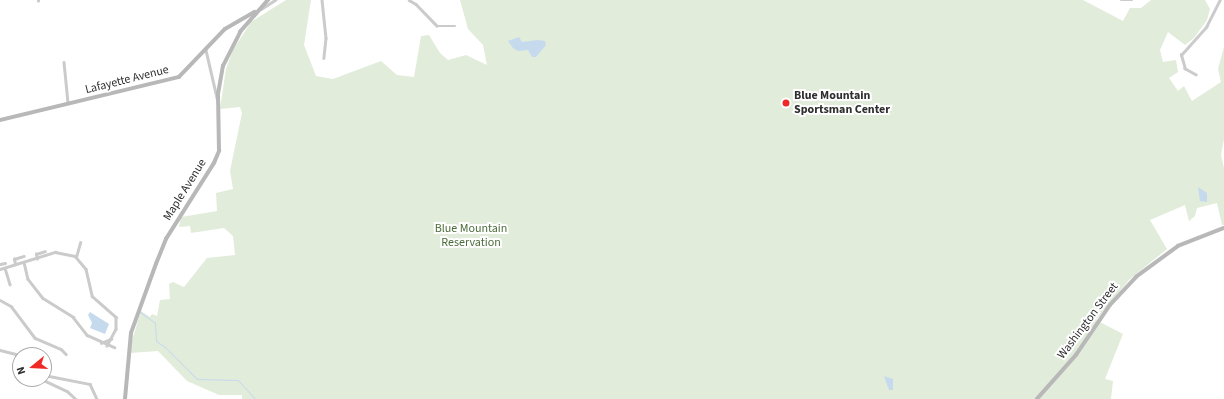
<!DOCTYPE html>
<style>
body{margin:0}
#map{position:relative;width:1224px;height:399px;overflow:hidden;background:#fff;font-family:"Source Sans 3",sans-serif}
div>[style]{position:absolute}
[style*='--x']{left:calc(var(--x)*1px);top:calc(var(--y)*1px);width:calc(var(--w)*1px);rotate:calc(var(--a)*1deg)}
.green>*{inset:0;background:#e2ecda}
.water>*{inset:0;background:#c5daed}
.stream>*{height:1px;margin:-0.5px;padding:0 0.5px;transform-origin:0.5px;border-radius:0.5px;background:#c5daed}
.street>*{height:2.5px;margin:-1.25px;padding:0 1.25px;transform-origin:1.25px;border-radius:1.25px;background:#cbcbcb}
.secondary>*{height:3.5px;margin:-1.75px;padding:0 1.75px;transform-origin:1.75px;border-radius:1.75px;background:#b8b8b8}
.dots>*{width:11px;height:11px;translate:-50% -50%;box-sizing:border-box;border:2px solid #fff;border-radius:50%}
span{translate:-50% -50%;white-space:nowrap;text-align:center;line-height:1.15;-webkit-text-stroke:4px #fff;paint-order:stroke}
.street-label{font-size:12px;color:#2e2e2e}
.poi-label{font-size:12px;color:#2e2e2e;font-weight:700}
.left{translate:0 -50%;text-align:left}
.park-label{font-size:12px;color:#4c6c39}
.north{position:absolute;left:12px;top:347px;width:40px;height:40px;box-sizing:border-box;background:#fff;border:1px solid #ababab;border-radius:50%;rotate:252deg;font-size:11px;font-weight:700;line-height:16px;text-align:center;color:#2e2e2e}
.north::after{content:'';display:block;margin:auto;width:14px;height:18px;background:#ee2926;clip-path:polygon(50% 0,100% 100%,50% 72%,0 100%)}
</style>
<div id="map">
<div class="green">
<div style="clip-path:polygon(286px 0,311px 0,304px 45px,316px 76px,333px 79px,381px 61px,397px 75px,414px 77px,421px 36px,429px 35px,440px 53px,448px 60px,466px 55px,487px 65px,483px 45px,468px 29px,460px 0,1083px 0,1123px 21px,1130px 8px,1141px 8px,1151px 0,1205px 0,1210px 9px,1207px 20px,1194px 38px,1185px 45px,1168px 32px,1160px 50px,1163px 62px,1176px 60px,1178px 72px,1169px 78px,1178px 91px,1184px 86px,1192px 101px,1221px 82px,1218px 69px,1224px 47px,1224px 139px,1221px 155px,1224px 168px,1224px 225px,1222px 225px,1217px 203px,1197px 208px,1195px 216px,1189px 221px,1185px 205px,1150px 220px,1167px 249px,1129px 280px,1096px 320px,1123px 334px,1105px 379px,1113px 381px,1111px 399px,242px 399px,242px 395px,219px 395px,187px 381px,158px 351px,130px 353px,130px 347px,141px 311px,150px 317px,152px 314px,157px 316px,160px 300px,170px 299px,169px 284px,173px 282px,184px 287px,207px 258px,235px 255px,233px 236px,224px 228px,191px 233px,190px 226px,179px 227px,181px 217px,217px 211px,216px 193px,233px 189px,230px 171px,242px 113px,240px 107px,220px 109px,226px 69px,233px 50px,251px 22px)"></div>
</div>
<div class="water">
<div style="clip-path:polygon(519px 37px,522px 42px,538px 40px,545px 41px,546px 45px,536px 57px,532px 57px,528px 50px,518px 51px,513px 48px,508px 41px)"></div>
<div style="clip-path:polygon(1198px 187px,1207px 193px,1207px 202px,1200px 201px)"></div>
<div style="clip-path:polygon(90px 312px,109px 324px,105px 334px,90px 328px,92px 323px,88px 315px)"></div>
<div style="clip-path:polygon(884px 376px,893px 379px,893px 390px,889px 390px)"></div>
</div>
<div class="stream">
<div style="--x:140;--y:312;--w:19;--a:36"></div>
<div style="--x:155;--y:323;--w:18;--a:87"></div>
<div style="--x:156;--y:341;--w:11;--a:34"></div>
<div style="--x:165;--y:347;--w:45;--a:45"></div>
<div style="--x:197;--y:379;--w:41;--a:1.4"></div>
<div style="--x:238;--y:380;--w:25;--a:48"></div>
</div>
<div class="street">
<div style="--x:322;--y:0;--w:38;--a:84"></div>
<div style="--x:326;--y:38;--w:20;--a:96"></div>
<div style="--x:409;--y:0;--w:8;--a:30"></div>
<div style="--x:416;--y:4;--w:30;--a:46"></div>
<div style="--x:437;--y:26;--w:18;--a:0"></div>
<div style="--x:1121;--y:0;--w:11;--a:0"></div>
<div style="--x:38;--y:1;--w:1;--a:-90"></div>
<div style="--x:261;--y:9;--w:17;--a:-33"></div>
<div style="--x:206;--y:50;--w:53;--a:77"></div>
<div style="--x:64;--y:62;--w:41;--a:84.4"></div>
<div style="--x:1196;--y:75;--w:13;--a:-151"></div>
<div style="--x:1185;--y:69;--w:15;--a:-106"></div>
<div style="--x:1181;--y:55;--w:38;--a:-48"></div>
<div style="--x:1206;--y:27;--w:30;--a:-63"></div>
<div style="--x:76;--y:257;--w:15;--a:-74"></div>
<div style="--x:37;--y:259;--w:5;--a:-101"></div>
<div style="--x:36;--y:254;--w:9;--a:-18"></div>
<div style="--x:24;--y:262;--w:17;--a:77"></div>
<div style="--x:28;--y:279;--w:24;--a:52"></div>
<div style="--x:43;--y:298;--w:36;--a:32"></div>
<div style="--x:73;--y:317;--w:23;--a:52"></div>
<div style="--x:87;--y:335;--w:30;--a:24"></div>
<div style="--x:0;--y:264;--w:5;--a:-11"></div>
<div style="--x:15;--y:264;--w:5;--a:-101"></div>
<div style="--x:14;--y:259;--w:10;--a:-17"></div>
<div style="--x:5;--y:268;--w:17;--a:73"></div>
<div style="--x:0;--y:269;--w:58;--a:-17.2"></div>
<div style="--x:55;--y:252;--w:20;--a:11"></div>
<div style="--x:75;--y:256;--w:17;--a:50"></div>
<div style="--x:86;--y:269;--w:28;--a:77"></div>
<div style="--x:92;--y:296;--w:32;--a:41"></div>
<div style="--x:116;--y:317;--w:12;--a:90"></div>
<div style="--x:116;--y:329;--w:19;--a:118"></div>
<div style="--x:0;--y:300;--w:13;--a:29"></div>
<div style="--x:11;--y:306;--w:40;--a:53"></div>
<div style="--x:35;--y:338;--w:28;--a:23"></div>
<div style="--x:61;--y:349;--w:7;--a:45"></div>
<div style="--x:101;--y:343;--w:11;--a:-22"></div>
<div style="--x:0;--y:350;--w:21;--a:14"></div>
<div style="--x:44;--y:375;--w:47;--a:11.1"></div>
<div style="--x:90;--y:384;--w:17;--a:65"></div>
<div style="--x:41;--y:379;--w:29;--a:25"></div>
<div style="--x:67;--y:391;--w:12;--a:42"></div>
</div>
<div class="secondary">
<div style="--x:0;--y:120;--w:184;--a:-13.5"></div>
<div style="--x:179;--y:77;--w:66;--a:-46.2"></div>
<div style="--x:225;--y:29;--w:34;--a:-30"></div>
<div style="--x:125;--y:399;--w:66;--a:-84.8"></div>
<div style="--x:131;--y:333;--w:73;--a:-70.1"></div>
<div style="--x:156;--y:264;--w:27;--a:-68"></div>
<div style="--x:166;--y:239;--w:90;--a:-57.7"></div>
<div style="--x:214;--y:163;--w:13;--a:-67"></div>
<div style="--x:219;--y:151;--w:57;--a:-91"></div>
<div style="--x:218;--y:94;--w:28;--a:-80"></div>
<div style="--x:223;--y:66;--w:38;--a:-63"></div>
<div style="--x:240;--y:32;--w:43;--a:-48.8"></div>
<div style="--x:1037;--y:399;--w:59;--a:-48.4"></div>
<div style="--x:1076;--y:355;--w:60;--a:-55.8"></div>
<div style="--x:1110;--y:305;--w:38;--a:-47"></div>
<div style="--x:1136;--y:277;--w:52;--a:-36.4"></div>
<div style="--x:1178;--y:246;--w:49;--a:-21.4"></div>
</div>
<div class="dots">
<div style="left:786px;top:103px;background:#ee2926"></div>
</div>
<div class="street-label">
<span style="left:127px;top:80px;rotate:-14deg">Lafayette Avenue</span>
<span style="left:185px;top:190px;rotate:-58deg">Maple Avenue</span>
<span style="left:1088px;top:321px;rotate:-53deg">Washington Street</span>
</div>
<div class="poi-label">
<span class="left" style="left:794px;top:103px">Blue Mountain<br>Sportsman Center</span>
</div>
<div class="park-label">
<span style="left:471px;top:236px">Blue Mountain<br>Reservation</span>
</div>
<div class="north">N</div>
</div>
